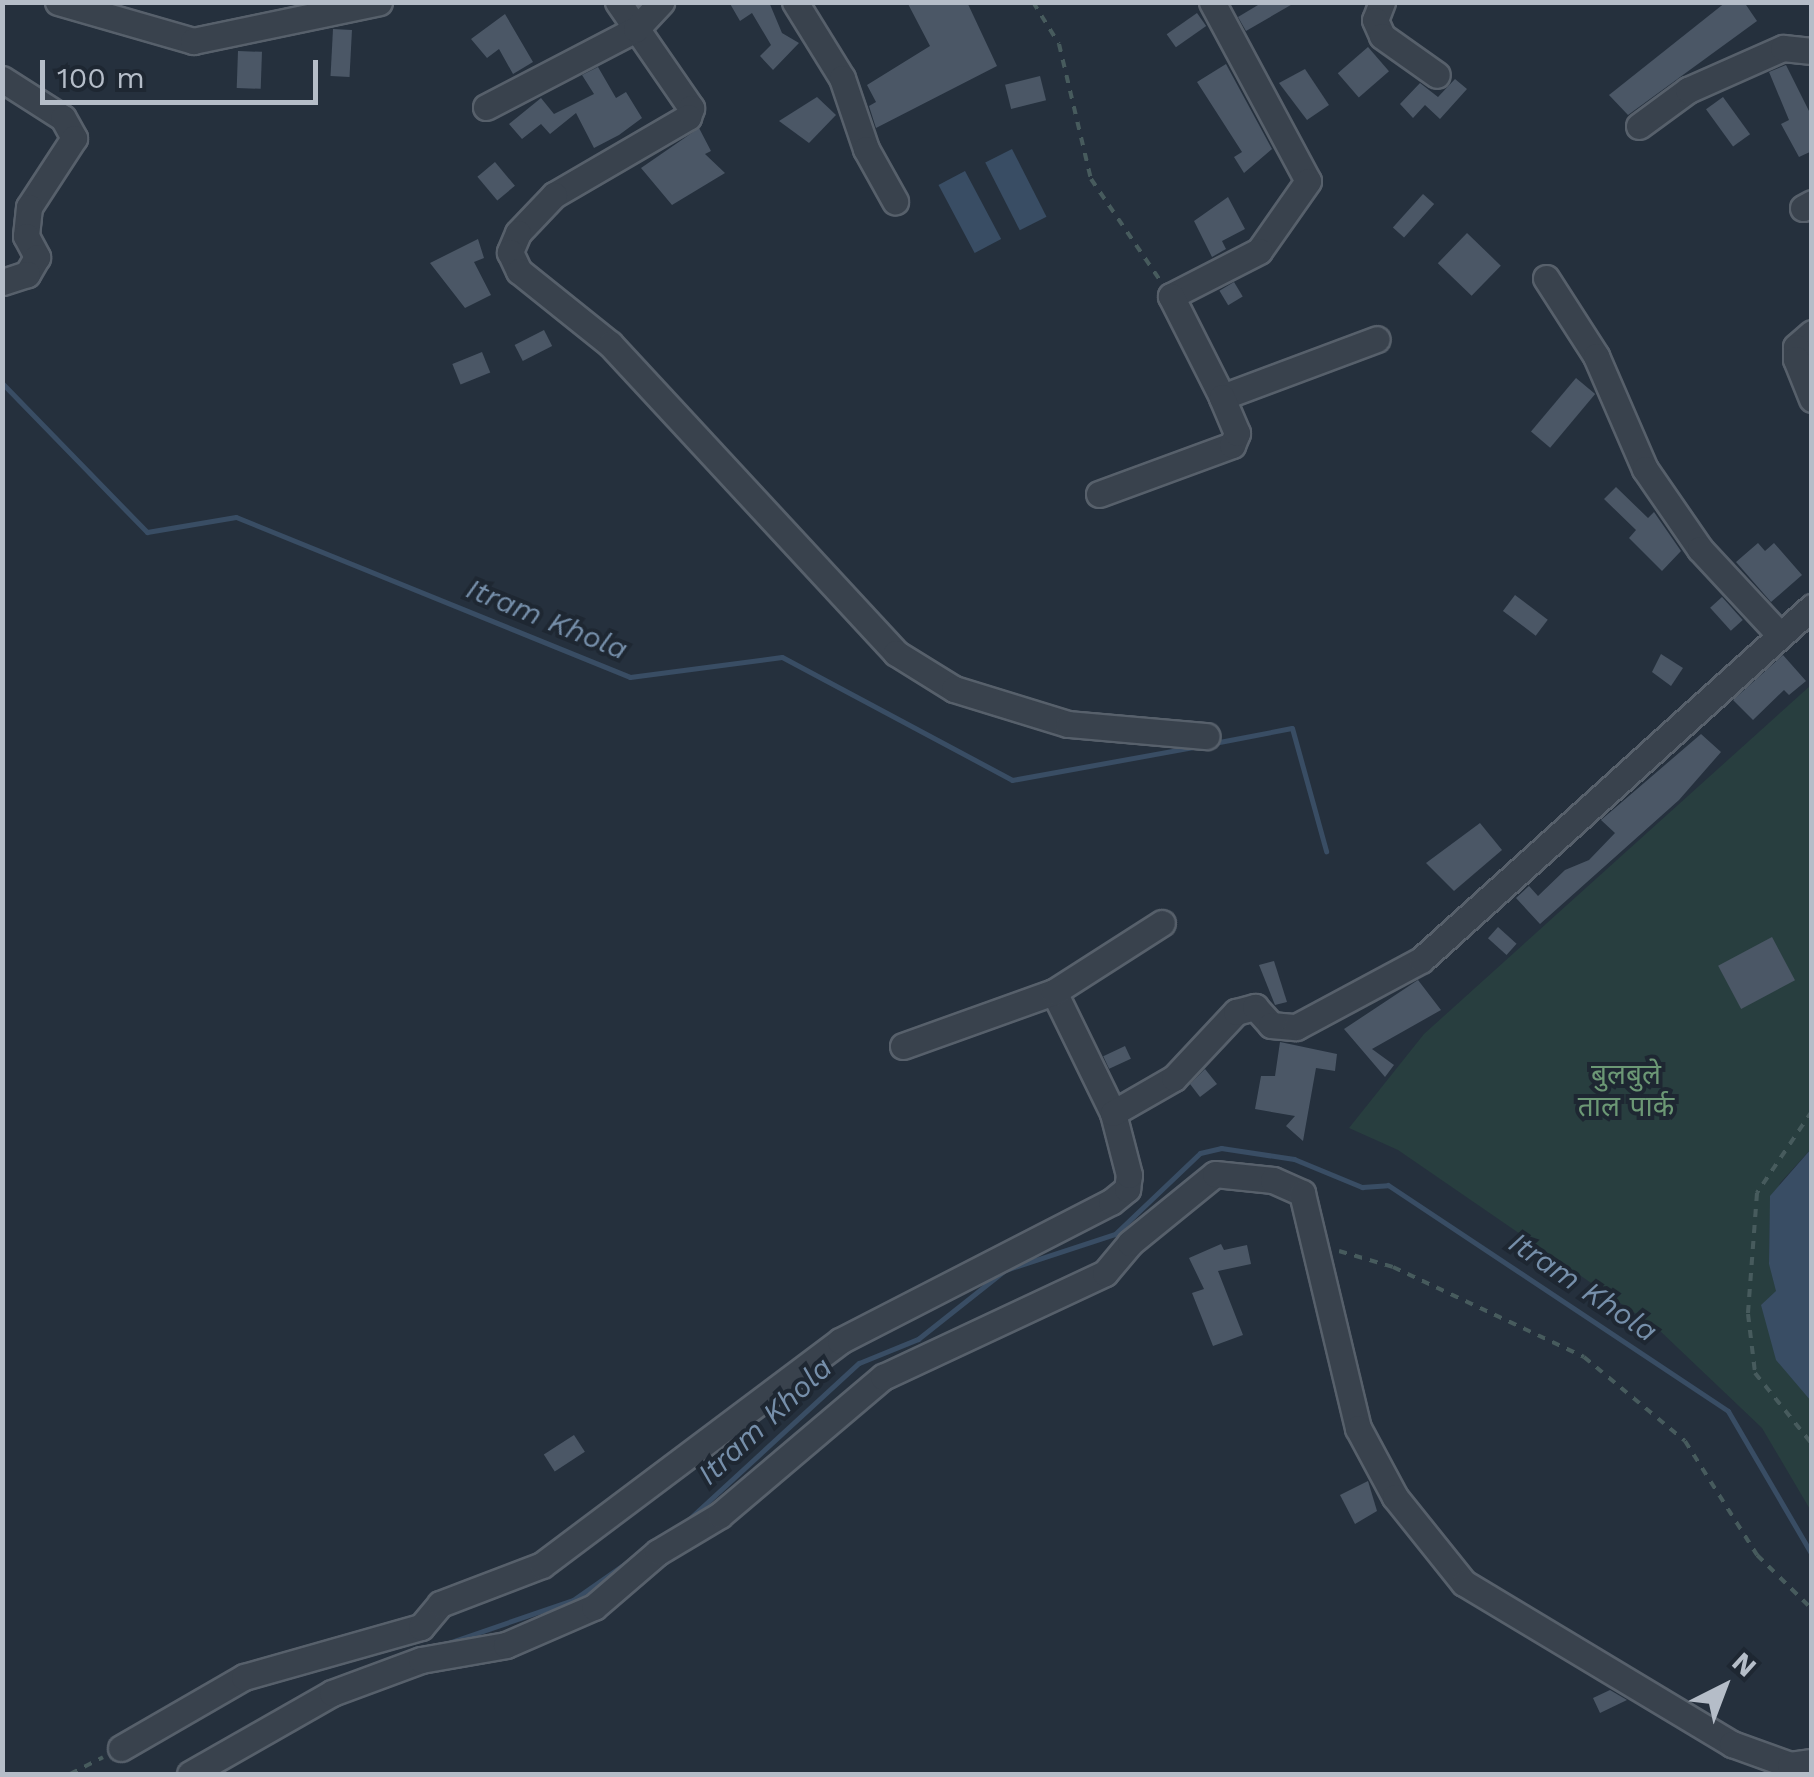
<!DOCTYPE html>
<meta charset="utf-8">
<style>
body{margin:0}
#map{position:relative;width:1814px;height:1777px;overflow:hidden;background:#25303d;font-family:"Work Sans","Noto Sans Devanagari",sans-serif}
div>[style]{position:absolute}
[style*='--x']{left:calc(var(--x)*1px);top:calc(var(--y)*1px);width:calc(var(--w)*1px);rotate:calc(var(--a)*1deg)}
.green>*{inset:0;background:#283e3f}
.water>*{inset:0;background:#394d64;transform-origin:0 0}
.stream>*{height:5px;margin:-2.5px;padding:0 2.5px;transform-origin:2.5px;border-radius:2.5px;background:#394d64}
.building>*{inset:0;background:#4b5766;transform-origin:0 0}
.path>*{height:4px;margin-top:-2px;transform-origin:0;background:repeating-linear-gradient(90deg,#475b5d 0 8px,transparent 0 16px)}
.roads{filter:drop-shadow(2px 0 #57606b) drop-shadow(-2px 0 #57606b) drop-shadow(0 2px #57606b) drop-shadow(0 -2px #57606b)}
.minor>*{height:25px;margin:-12.5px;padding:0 12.5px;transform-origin:12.5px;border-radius:12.5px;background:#39424d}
span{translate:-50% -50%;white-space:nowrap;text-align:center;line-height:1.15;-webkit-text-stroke:8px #1e2732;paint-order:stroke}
.park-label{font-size:28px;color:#6c9875}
.water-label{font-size:30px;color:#768faa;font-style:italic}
.frame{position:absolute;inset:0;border:5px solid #b5bdc8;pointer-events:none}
.north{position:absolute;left:1674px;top:1637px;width:100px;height:100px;-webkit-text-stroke:8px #1e2732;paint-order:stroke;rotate:42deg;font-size:28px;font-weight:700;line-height:40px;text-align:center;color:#b5bdc8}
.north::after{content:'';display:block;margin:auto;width:35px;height:45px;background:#b5bdc8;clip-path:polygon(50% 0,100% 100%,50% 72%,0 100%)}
.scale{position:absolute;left:40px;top:60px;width:278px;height:45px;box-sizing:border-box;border:5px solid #b5bdc8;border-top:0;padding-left:12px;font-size:30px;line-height:35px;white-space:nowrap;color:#b5bdc8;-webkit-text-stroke:8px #1e2732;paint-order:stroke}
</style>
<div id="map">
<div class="green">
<div style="clip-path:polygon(1811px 685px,1811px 1149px,1780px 1183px,1770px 1213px,1769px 1264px,1811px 1325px,1811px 1511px,1762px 1428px,1658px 1329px,1398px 1150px,1349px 1128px,1424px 1034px)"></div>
</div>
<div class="water">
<div style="left:1012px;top:149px;width:76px;height:30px;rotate:63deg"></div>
<div style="left:965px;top:171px;width:77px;height:30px;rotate:62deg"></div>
<div style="clip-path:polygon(1811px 1149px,1811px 1401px,1776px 1360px,1761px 1305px,1776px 1291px,1769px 1264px,1770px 1196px)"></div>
</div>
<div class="stream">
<div style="--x:2;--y:383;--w:208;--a:45.8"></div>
<div style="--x:147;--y:532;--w:90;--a:-9.6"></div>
<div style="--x:236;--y:517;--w:425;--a:22.1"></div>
<div style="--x:630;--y:677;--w:153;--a:-7.5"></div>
<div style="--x:782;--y:657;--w:261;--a:28.1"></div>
<div style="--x:1012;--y:780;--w:184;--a:-10.3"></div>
<div style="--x:1214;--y:743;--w:79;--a:-10.9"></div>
<div style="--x:1292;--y:728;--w:128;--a:74.5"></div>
<div style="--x:688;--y:1520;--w:232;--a:-42.6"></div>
<div style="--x:859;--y:1363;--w:64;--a:-22.1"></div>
<div style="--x:918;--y:1339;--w:111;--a:-38.4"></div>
<div style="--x:1005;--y:1270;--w:116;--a:-18.1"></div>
<div style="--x:1115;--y:1234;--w:117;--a:-43.6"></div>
<div style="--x:1200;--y:1153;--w:22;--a:-13"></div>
<div style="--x:1221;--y:1148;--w:74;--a:8.6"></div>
<div style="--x:1294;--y:1159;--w:74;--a:22.4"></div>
<div style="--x:1362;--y:1187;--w:26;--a:-4"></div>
<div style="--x:1388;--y:1185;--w:408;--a:33.6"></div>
<div style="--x:1728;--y:1411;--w:167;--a:59.7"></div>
<div style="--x:445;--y:1644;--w:135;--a:-19"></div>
<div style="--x:573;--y:1600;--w:68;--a:-34.9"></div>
</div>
<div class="building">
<div style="clip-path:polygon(729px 2px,769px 2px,782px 33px,799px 43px,773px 70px,760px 56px,771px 45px,752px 13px,740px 21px)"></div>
<div style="clip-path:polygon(907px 2px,967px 2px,997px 66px,876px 128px,869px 106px,876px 102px,867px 85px,930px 46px)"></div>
<div style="clip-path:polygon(1263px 2px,1296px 2px,1246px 31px,1238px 17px)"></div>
<div style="clip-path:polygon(1726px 2px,1744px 2px,1757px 21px,1628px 115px,1609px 95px)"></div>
<div style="left:1197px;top:13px;width:16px;height:37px;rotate:55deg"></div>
<div style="clip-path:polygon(505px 14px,533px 62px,513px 74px,499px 49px,487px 58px,471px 39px)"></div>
<div style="left:333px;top:29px;width:19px;height:47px;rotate:3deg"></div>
<div style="left:1368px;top:47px;width:32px;height:40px;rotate:49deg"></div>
<div style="left:238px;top:51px;width:24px;height:37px;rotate:2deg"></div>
<div style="clip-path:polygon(1226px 64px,1272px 149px,1244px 173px,1234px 157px,1242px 152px,1197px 82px)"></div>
<div style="clip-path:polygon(1786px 65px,1812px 117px,1812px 151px,1799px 157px,1781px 124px,1789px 120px,1769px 72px)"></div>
<div style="clip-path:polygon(598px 67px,616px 98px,626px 92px,642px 118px,619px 135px,594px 148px,576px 113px,550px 134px,541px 124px,522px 139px,509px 124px,541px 98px,554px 114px,594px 94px,582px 75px)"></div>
<div style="clip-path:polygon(1305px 69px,1329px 105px,1307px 120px,1279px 83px)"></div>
<div style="left:1040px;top:76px;width:25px;height:36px;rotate:76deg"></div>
<div style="clip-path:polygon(1455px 79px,1467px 89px,1440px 119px,1425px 105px,1413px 118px,1400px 104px,1420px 83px,1438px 97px)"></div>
<div style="clip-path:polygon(817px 97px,836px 115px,809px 143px,779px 121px)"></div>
<div style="left:1723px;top:97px;width:46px;height:21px;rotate:54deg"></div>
<div style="clip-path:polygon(699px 128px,711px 151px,705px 154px,725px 173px,672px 205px,641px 168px)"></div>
<div style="left:495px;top:162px;width:31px;height:23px;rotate:50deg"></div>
<div style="left:1423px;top:194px;width:15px;height:45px;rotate:42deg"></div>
<div style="clip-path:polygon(1228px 197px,1245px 229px,1222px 241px,1226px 249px,1212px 257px,1194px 221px)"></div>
<div style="left:1467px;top:233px;width:47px;height:42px;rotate:44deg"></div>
<div style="clip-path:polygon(478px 239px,484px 258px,474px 262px,491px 295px,465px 308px,430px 263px)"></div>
<div style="left:1234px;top:282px;width:17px;height:17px;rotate:59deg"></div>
<div style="left:544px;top:330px;width:18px;height:33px;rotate:63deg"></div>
<div style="left:482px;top:352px;width:22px;height:32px;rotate:68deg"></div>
<div style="left:1576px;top:378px;width:25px;height:70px;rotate:40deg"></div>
<div style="clip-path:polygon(1616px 487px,1648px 518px,1654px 512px,1681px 551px,1662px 571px,1629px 538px,1636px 530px,1604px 499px)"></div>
<div style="clip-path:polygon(1758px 543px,1765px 551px,1774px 543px,1802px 575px,1771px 602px,1736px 562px)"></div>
<div style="left:1515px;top:595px;width:41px;height:20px;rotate:37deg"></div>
<div style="left:1722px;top:597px;width:31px;height:16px;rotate:48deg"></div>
<div style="clip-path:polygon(1661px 654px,1683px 668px,1671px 686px,1652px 672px)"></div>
<div style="clip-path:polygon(1783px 655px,1806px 681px,1789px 695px,1784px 690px,1753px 720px,1733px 700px)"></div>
<div style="clip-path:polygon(1701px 734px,1721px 752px,1679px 800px,1540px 924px,1516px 898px,1529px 886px,1538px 896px,1565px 870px,1589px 860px,1615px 833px,1601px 820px)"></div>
<div style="clip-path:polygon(1480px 823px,1502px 850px,1454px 891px,1426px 863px)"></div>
<div style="left:1498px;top:927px;width:25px;height:15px;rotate:42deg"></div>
<div style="left:1772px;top:937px;width:49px;height:61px;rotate:62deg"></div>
<div style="clip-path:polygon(1274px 961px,1287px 1002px,1275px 1005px,1259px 965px)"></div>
<div style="clip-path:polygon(1418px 980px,1441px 1010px,1372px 1049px,1394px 1065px,1385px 1077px,1344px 1029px)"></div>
<div style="clip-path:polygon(1280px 1042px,1337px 1054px,1335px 1071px,1316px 1068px,1303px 1141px,1286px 1126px,1295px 1116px,1255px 1109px,1261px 1076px,1275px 1076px)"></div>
<div style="left:1125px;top:1046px;width:14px;height:24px;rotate:65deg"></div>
<div style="clip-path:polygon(1205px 1069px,1217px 1084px,1200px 1097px,1190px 1084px)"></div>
<div style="clip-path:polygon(1221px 1244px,1224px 1250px,1247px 1245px,1251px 1264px,1218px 1271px,1243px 1335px,1213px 1346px,1192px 1293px,1204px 1289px,1189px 1258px)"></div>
<div style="left:574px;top:1435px;width:20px;height:36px;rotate:57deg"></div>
<div style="clip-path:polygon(1368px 1481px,1377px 1511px,1355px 1524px,1340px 1495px)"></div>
<div style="clip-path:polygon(1610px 1690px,1627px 1700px,1600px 1713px,1593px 1698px)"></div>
</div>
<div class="path">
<div style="--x:1033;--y:2;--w:49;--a:58.2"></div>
<div style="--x:1059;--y:44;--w:139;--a:76.7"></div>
<div style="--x:1091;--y:179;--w:122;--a:55.7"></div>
<div style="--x:1812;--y:1111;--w:99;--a:123.9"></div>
<div style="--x:1757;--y:1193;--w:121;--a:94.3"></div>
<div style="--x:1748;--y:1314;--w:59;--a:83.2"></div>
<div style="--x:1755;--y:1373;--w:91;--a:51.2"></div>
<div style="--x:1339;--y:1251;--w:56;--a:16.5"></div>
<div style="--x:1393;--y:1267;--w:211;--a:25.2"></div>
<div style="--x:1584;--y:1357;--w:131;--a:39.7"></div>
<div style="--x:1685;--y:1441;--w:135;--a:57.7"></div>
<div style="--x:1757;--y:1555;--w:77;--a:44.5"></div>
<div style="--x:70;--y:1774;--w:37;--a:-27"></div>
</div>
<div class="roads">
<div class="minor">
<div style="--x:58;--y:2;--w:141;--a:16.1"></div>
<div style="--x:193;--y:41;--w:190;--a:-11.8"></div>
<div style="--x:618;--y:2;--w:129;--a:55.4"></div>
<div style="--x:691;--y:108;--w:9;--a:108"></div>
<div style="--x:688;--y:117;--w:155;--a:149.8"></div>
<div style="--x:554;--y:195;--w:52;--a:133.5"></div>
<div style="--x:518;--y:233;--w:21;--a:113"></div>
<div style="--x:510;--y:252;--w:21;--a:65"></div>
<div style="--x:519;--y:271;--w:117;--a:38.7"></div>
<div style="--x:610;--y:344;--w:421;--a:47.2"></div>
<div style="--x:896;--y:653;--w:68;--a:31.8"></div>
<div style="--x:954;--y:689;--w:119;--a:17.1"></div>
<div style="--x:1068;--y:724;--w:139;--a:5"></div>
<div style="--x:795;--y:2;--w:89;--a:58.3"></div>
<div style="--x:842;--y:78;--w:75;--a:71.3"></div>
<div style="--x:866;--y:149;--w:60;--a:60.9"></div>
<div style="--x:1212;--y:2;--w:203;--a:61.8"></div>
<div style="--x:1308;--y:181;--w:85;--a:125"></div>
<div style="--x:1259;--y:251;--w:99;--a:152.9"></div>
<div style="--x:1171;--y:296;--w:113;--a:63.2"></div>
<div style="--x:1222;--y:397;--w:165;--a:-20.5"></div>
<div style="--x:1382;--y:2;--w:19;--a:111"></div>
<div style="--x:1375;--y:20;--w:17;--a:66"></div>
<div style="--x:1382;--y:36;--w:67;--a:35.3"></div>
<div style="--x:2;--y:79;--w:72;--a:32.6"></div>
<div style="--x:63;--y:118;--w:23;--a:61"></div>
<div style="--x:74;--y:138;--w:82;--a:123.1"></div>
<div style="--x:29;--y:207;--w:29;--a:96"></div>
<div style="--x:26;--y:236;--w:24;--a:62"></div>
<div style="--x:37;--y:257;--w:20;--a:120"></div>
<div style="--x:27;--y:274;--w:26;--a:162"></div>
<div style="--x:486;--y:107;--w:169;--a:-27.5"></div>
<div style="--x:636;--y:29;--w:37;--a:-47"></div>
<div style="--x:1639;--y:126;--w:61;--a:-36.3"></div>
<div style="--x:1688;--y:90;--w:104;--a:-23.9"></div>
<div style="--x:1783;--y:48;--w:29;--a:6"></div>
<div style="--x:1803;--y:208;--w:10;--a:-29"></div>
<div style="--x:1546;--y:278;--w:93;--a:57.3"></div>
<div style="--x:1596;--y:356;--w:123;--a:66.6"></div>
<div style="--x:1645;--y:469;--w:97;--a:55.5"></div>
<div style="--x:1700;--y:549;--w:116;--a:47.1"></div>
<div style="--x:1812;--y:333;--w:21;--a:139"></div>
<div style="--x:1796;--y:347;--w:12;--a:90"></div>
<div style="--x:1796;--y:359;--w:43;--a:68.2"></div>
<div style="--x:1099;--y:494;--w:142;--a:-20.2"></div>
<div style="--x:1232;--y:445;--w:13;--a:-67"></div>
<div style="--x:1237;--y:433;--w:39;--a:-113"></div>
<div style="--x:1054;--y:992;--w:135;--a:64"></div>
<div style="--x:903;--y:1046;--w:160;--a:-19.7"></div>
<div style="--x:1054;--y:992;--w:128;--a:-32.6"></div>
<div style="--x:121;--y:1748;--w:142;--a:-30"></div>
<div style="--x:244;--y:1677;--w:184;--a:-15.8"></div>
<div style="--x:421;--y:1627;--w:30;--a:-50"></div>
<div style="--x:440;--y:1604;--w:109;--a:-20.9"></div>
<div style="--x:542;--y:1565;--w:373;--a:-36.9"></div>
<div style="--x:840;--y:1341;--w:305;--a:-27.2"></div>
<div style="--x:1111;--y:1202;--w:21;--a:-39"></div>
<div style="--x:1127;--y:1189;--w:14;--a:-82"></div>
<div style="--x:1129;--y:1175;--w:64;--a:-104.5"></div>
<div style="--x:1113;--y:1113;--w:70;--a:-29.8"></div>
<div style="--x:1174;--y:1078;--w:91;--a:-46.8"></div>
<div style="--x:1236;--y:1012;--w:20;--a:-15"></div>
<div style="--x:1255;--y:1007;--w:24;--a:48"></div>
<div style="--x:1271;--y:1025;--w:25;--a:5"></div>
<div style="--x:1296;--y:1027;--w:142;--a:-28.2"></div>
<div style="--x:1421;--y:960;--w:527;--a:-42.08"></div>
<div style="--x:190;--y:1774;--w:163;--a:-29.7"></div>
<div style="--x:332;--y:1693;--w:95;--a:-20.3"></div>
<div style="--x:421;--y:1660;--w:86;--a:-10"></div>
<div style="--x:506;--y:1645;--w:96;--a:-23.4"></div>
<div style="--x:594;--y:1607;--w:84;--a:-40.7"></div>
<div style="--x:658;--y:1552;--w:72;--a:-30.8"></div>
<div style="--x:720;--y:1515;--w:214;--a:-40.3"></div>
<div style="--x:883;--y:1377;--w:245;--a:-25.1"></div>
<div style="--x:1105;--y:1273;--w:39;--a:-50"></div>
<div style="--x:1130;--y:1243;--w:109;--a:-39.1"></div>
<div style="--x:1215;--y:1174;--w:58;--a:5.9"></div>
<div style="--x:1273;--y:1180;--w:32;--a:24"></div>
<div style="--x:1302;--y:1193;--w:242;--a:76.6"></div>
<div style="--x:1358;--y:1428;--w:78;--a:61.8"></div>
<div style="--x:1395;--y:1497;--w:110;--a:51.3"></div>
<div style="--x:1464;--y:1583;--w:313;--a:31"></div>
<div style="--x:1732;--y:1744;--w:62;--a:19.9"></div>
<div style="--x:1790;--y:1765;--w:22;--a:-8"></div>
</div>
</div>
<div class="park-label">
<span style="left:1626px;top:1091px">बुलबुले<br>ताल पार्क</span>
</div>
<div class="water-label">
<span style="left:547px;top:619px;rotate:22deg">Itram Khola</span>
<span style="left:1583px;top:1287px;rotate:34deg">Itram Khola</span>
<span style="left:765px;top:1421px;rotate:-43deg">Itram Khola</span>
</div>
<div class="frame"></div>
<div class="north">N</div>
<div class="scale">100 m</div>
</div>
